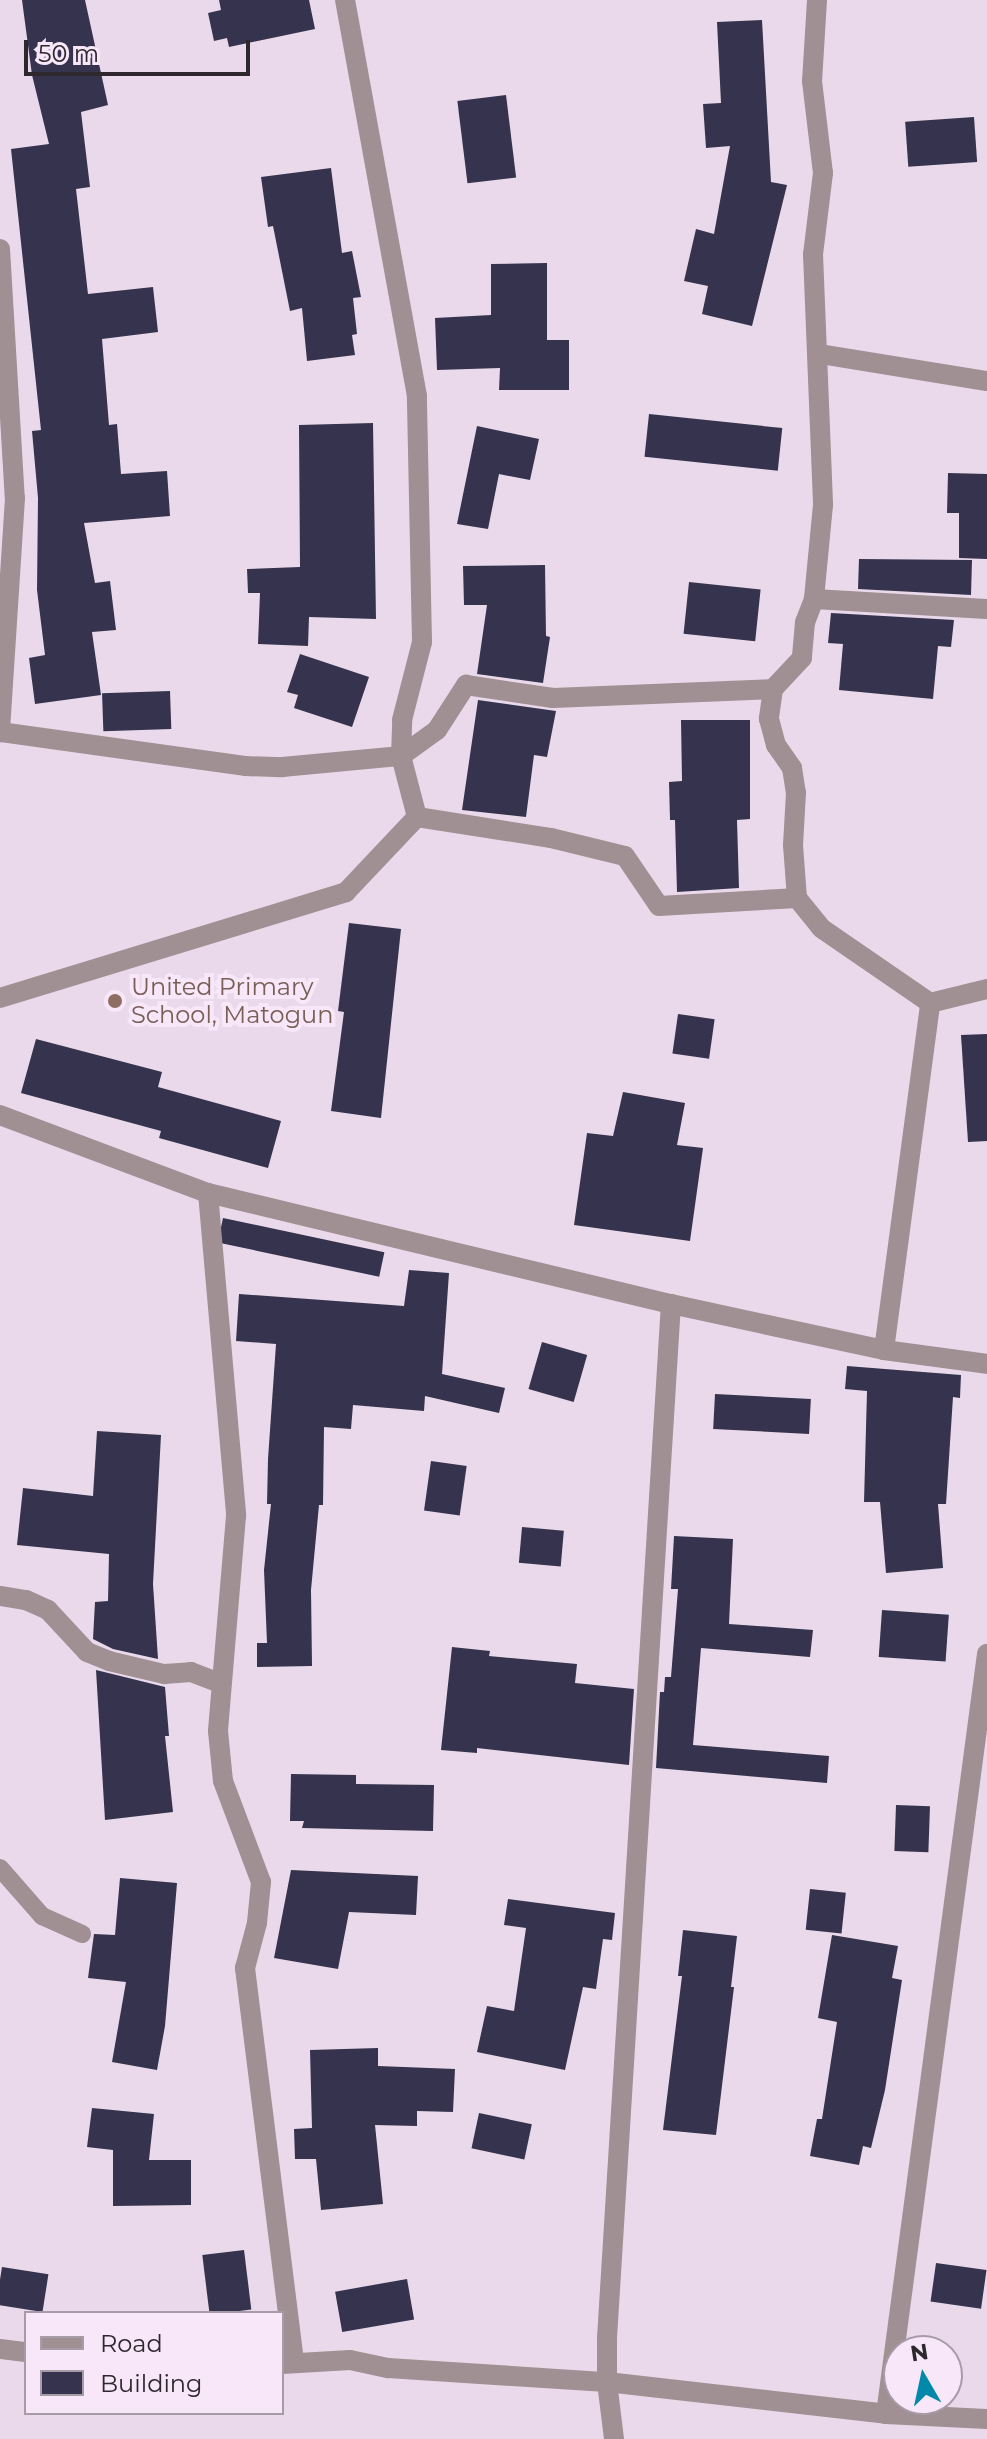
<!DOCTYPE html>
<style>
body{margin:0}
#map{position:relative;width:987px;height:2439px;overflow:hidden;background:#ead9eb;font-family:Montserrat,sans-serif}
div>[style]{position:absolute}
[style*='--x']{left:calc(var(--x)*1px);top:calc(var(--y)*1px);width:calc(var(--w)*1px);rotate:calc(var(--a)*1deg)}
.building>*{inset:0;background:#35334d;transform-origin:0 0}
.service>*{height:18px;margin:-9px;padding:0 9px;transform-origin:9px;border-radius:9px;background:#a08f93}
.minor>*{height:20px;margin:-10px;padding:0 10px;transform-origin:10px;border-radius:10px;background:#a08f93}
.dots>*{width:22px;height:22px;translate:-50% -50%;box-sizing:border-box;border:4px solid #f7e7f9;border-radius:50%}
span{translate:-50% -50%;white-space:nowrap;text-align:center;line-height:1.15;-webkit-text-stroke:8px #f7e7f9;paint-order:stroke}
.education-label{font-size:24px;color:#785e54}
.left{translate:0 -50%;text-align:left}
.legend{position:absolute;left:24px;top:2311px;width:260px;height:104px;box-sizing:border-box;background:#f7e7f9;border:2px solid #a79ba8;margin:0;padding:10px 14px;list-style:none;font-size:24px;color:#2e282e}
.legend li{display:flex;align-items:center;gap:16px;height:40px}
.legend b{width:40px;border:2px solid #a79ba8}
.north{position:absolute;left:883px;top:2335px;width:80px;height:80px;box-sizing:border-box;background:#f7e7f9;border:2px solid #a79ba8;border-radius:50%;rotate:351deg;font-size:22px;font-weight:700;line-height:32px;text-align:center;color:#2e282e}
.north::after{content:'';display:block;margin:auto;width:28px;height:36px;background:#0288a9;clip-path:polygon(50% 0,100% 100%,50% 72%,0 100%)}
.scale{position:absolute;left:24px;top:40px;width:226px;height:36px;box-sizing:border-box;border:4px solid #2e282e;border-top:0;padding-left:10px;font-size:24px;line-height:28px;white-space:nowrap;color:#2e282e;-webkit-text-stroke:6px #f7e7f9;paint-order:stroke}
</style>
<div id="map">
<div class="building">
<div style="clip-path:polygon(22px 0,85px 0,108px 105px,81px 112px,90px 187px,76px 189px,88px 294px,153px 287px,158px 332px,102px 339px,109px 425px,117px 424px,121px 474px,167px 471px,170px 516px,84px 523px,95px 583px,110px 581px,116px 630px,92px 632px,101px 695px,35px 704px,29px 658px,45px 655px,37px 590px,38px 498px,32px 431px,41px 430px,11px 149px,49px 144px,32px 75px)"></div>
<div style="clip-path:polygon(219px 0,309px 0,315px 29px,229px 47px,227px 38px,214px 41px,208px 13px,221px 10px)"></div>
<div style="clip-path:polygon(762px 20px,771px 182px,787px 185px,752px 326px,702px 314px,708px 286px,684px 281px,696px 229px,714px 234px,730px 146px,706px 148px,703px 104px,721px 103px,717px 22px)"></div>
<div style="left:506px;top:95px;width:83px;height:49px;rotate:83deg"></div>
<div style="left:974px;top:117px;width:45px;height:69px;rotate:86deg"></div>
<div style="clip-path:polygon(331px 168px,342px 253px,352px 251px,361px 297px,353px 298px,357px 334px,352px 335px,355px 355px,307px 361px,302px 308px,290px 311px,273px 226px,268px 227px,261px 177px)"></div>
<div style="clip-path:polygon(547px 263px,547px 340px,569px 340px,569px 390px,499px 390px,500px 368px,437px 370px,435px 318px,491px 315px,491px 264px)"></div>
<div style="left:649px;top:414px;width:134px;height:43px;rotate:6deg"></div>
<div style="clip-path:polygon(373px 423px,376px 619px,309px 617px,308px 646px,258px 644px,260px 593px,248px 593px,247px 569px,300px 567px,299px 425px)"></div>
<div style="clip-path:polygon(477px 426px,539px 439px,530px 480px,499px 474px,488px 529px,457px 524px)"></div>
<div style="clip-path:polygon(948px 473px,987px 474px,987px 559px,959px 558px,959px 513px,947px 513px)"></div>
<div style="clip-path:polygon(859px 559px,972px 560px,971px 595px,858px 589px)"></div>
<div style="clip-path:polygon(545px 565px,546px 636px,550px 637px,543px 683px,477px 674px,487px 605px,464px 605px,463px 566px)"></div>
<div style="left:689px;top:582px;width:72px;height:52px;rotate:6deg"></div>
<div style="clip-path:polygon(831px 613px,954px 620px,951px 647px,938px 646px,933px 699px,839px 690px,843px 644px,828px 643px)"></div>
<div style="clip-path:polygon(300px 654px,369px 677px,352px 727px,294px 708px,298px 695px,287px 692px)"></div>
<div style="left:170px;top:691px;width:38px;height:68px;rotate:88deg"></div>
<div style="clip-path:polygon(478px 700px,556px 711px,547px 757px,534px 755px,526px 817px,462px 810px)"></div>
<div style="clip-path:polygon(681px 720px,750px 720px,750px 819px,737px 820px,739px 888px,677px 892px,675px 820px,670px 820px,669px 782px,682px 781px)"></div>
<div style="clip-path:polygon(349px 923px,401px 929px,381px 1118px,331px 1111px,344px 1012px,338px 1011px)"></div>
<div style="left:678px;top:1014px;width:37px;height:40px;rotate:8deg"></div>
<div style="clip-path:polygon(987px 1034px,987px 1141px,968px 1142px,961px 1035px)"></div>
<div style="clip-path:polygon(36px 1039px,162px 1072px,158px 1087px,281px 1121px,268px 1168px,159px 1138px,161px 1131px,21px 1093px)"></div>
<div style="clip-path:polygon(623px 1092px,685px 1103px,677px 1145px,703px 1148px,690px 1241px,574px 1225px,587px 1133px,613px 1136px)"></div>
<div style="left:223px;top:1218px;width:165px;height:25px;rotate:12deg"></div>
<div style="clip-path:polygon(409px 1270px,449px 1273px,442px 1374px,505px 1388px,499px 1413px,425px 1396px,424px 1411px,353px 1405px,351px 1429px,324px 1427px,323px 1505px,319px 1505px,311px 1590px,312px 1666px,257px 1667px,257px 1643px,267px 1643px,264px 1570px,271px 1504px,267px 1504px,268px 1459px,276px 1344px,236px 1341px,239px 1294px,404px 1306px)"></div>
<div style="left:542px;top:1342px;width:47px;height:49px;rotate:16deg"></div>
<div style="clip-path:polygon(847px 1366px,961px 1375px,960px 1398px,953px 1397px,946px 1504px,938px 1504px,943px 1568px,886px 1573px,880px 1502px,864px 1502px,867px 1391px,845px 1389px)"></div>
<div style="left:715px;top:1394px;width:96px;height:35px;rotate:3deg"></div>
<div style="clip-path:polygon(97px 1431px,161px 1435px,153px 1584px,158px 1659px,113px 1649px,93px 1639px,95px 1602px,108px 1601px,109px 1554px,17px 1545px,23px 1488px,93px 1496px)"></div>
<div style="left:431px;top:1461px;width:36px;height:50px;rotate:8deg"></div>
<div style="left:522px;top:1527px;width:42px;height:36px;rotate:5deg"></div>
<div style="clip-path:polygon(674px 1536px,733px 1539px,729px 1624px,813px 1630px,810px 1657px,701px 1648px,693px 1745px,829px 1756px,827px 1783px,656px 1768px,660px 1692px,664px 1692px,665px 1677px,671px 1677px,678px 1589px,671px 1589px)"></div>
<div style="left:882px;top:1610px;width:67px;height:47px;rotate:4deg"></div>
<div style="clip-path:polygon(452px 1647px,490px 1651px,489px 1656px,577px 1664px,575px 1683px,634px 1689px,629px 1765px,477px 1748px,477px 1753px,441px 1750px)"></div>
<div style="clip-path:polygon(96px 1670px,165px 1687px,169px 1736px,165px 1736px,173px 1812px,105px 1820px)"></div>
<div style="clip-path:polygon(291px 1774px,356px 1775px,356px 1784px,434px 1785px,433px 1831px,302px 1828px,304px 1821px,290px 1821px)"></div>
<div style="left:896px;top:1805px;width:34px;height:46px;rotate:2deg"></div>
<div style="clip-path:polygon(291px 1870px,418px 1876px,416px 1915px,349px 1912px,338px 1969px,274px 1958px)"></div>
<div style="clip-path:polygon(120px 1878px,177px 1883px,165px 2026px,157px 2070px,112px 2062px,126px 1982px,88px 1978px,94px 1934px,115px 1935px)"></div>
<div style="left:810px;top:1889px;width:36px;height:41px;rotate:6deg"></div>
<div style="clip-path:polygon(508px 1899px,615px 1913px,612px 1940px,603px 1939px,596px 1989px,583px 1987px,565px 2070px,477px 2052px,487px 2006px,514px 2011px,526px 1928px,504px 1925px)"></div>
<div style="clip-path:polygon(683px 1930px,737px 1936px,731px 1987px,734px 1987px,716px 2135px,663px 2130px,682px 1976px,678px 1976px)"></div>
<div style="clip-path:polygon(832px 1935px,898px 1946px,892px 1978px,902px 1980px,885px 2090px,871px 2148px,863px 2146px,859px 2165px,810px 2156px,817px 2119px,822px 2119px,837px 2022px,818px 2018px)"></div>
<div style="clip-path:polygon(378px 2048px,378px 2066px,455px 2069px,453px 2112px,417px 2111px,417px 2126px,375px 2125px,383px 2204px,321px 2210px,316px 2159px,295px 2159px,294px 2129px,312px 2128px,310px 2050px)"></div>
<div style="clip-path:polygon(92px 2108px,154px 2114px,149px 2160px,191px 2160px,191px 2205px,113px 2206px,113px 2150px,87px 2147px)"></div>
<div style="left:479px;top:2113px;width:54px;height:36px;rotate:12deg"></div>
<div style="left:244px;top:2250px;width:60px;height:42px;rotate:83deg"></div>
<div style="left:936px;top:2263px;width:51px;height:39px;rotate:8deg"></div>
<div style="left:2px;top:2267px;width:47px;height:38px;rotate:9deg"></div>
<div style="left:407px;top:2279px;width:41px;height:73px;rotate:80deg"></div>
</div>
<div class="service">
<div style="--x:0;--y:1868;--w:64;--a:48.8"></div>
<div style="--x:42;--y:1916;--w:44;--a:24.2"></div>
</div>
<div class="minor">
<div style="--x:817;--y:0;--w:81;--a:93.5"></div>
<div style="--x:812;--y:81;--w:93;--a:83.2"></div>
<div style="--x:823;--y:173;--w:82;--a:97"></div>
<div style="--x:813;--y:254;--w:251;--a:87.7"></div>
<div style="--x:823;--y:505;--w:94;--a:95.5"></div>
<div style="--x:814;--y:599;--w:25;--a:111"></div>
<div style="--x:805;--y:622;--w:36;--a:95"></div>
<div style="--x:802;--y:658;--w:42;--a:133.1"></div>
<div style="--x:773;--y:689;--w:30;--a:98"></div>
<div style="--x:769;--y:719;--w:27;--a:75"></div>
<div style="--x:776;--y:745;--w:28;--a:55"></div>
<div style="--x:792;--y:768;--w:25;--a:81"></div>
<div style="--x:796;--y:793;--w:52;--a:93.3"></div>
<div style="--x:793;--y:845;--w:53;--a:85.7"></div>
<div style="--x:797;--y:898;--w:38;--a:51"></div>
<div style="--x:821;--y:928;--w:132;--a:34.5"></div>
<div style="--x:930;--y:1003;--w:59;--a:-13.8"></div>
<div style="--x:0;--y:249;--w:249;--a:86.6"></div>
<div style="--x:15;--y:498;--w:235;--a:93.7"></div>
<div style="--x:820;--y:354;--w:169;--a:9.2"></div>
<div style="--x:814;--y:599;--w:173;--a:3.3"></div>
<div style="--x:0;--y:732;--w:247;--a:7.9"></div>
<div style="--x:245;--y:766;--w:37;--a:2"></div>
<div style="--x:282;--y:767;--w:120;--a:-5.3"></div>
<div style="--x:401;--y:756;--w:44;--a:-35.8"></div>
<div style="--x:437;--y:730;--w:54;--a:-57.2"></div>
<div style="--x:466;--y:685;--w:88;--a:8.5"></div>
<div style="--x:553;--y:698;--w:220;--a:-2.3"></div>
<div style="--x:417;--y:817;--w:136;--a:8.9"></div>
<div style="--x:551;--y:838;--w:76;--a:13.7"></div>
<div style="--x:625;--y:856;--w:60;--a:55.8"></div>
<div style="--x:659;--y:906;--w:138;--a:-3.3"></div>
<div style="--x:0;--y:998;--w:362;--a:-17"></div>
<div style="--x:346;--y:892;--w:103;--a:-46.6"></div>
<div style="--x:417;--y:817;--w:63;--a:-104.7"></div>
<div style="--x:401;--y:756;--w:36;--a:-88"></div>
<div style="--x:402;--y:720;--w:81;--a:-75.6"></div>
<div style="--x:422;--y:642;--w:246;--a:-91.2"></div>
<div style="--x:417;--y:396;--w:402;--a:-100.3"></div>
<div style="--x:0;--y:1115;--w:222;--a:20.6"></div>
<div style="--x:208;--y:1193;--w:476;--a:13.5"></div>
<div style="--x:671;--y:1304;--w:218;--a:12.2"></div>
<div style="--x:884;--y:1350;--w:104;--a:7.7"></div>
<div style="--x:208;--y:1193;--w:324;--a:85"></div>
<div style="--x:236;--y:1516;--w:216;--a:94.8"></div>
<div style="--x:218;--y:1731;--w:50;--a:84.3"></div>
<div style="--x:223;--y:1781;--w:108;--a:69.4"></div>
<div style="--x:261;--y:1882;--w:41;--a:95.6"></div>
<div style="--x:257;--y:1923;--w:47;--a:104.9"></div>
<div style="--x:245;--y:1968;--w:398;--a:82.9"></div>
<div style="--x:884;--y:1350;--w:350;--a:-82.4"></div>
<div style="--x:0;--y:1596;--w:26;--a:9"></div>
<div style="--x:26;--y:1600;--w:24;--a:24"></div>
<div style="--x:48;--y:1610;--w:57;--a:47.1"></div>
<div style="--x:87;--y:1652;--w:24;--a:22"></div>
<div style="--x:109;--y:1661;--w:57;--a:13.3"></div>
<div style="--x:164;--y:1674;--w:27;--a:-4"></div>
<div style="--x:191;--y:1672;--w:30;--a:21"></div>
<div style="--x:0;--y:2349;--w:26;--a:7"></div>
<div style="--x:282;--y:2364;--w:68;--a:-3.4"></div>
<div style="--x:350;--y:2360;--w:39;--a:12"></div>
<div style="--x:388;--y:2368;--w:219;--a:3.7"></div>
<div style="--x:607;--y:2382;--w:281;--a:6.5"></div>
<div style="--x:886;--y:2414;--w:101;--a:2.8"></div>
<div style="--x:886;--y:2414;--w:767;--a:-82.43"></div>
<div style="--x:614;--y:2439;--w:57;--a:-97"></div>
<div style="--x:607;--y:2382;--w:44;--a:-90"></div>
<div style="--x:607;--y:2338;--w:1036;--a:-86.46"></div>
</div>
<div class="dots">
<div style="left:115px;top:1001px;background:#8d6e63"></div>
</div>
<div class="education-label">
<span class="left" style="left:131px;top:1001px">United Primary<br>School, Matogun</span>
</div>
<ul class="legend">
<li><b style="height:10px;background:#a08f93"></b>Road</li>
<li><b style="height:22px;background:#35334d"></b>Building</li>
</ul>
<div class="north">N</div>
<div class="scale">50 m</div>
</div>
